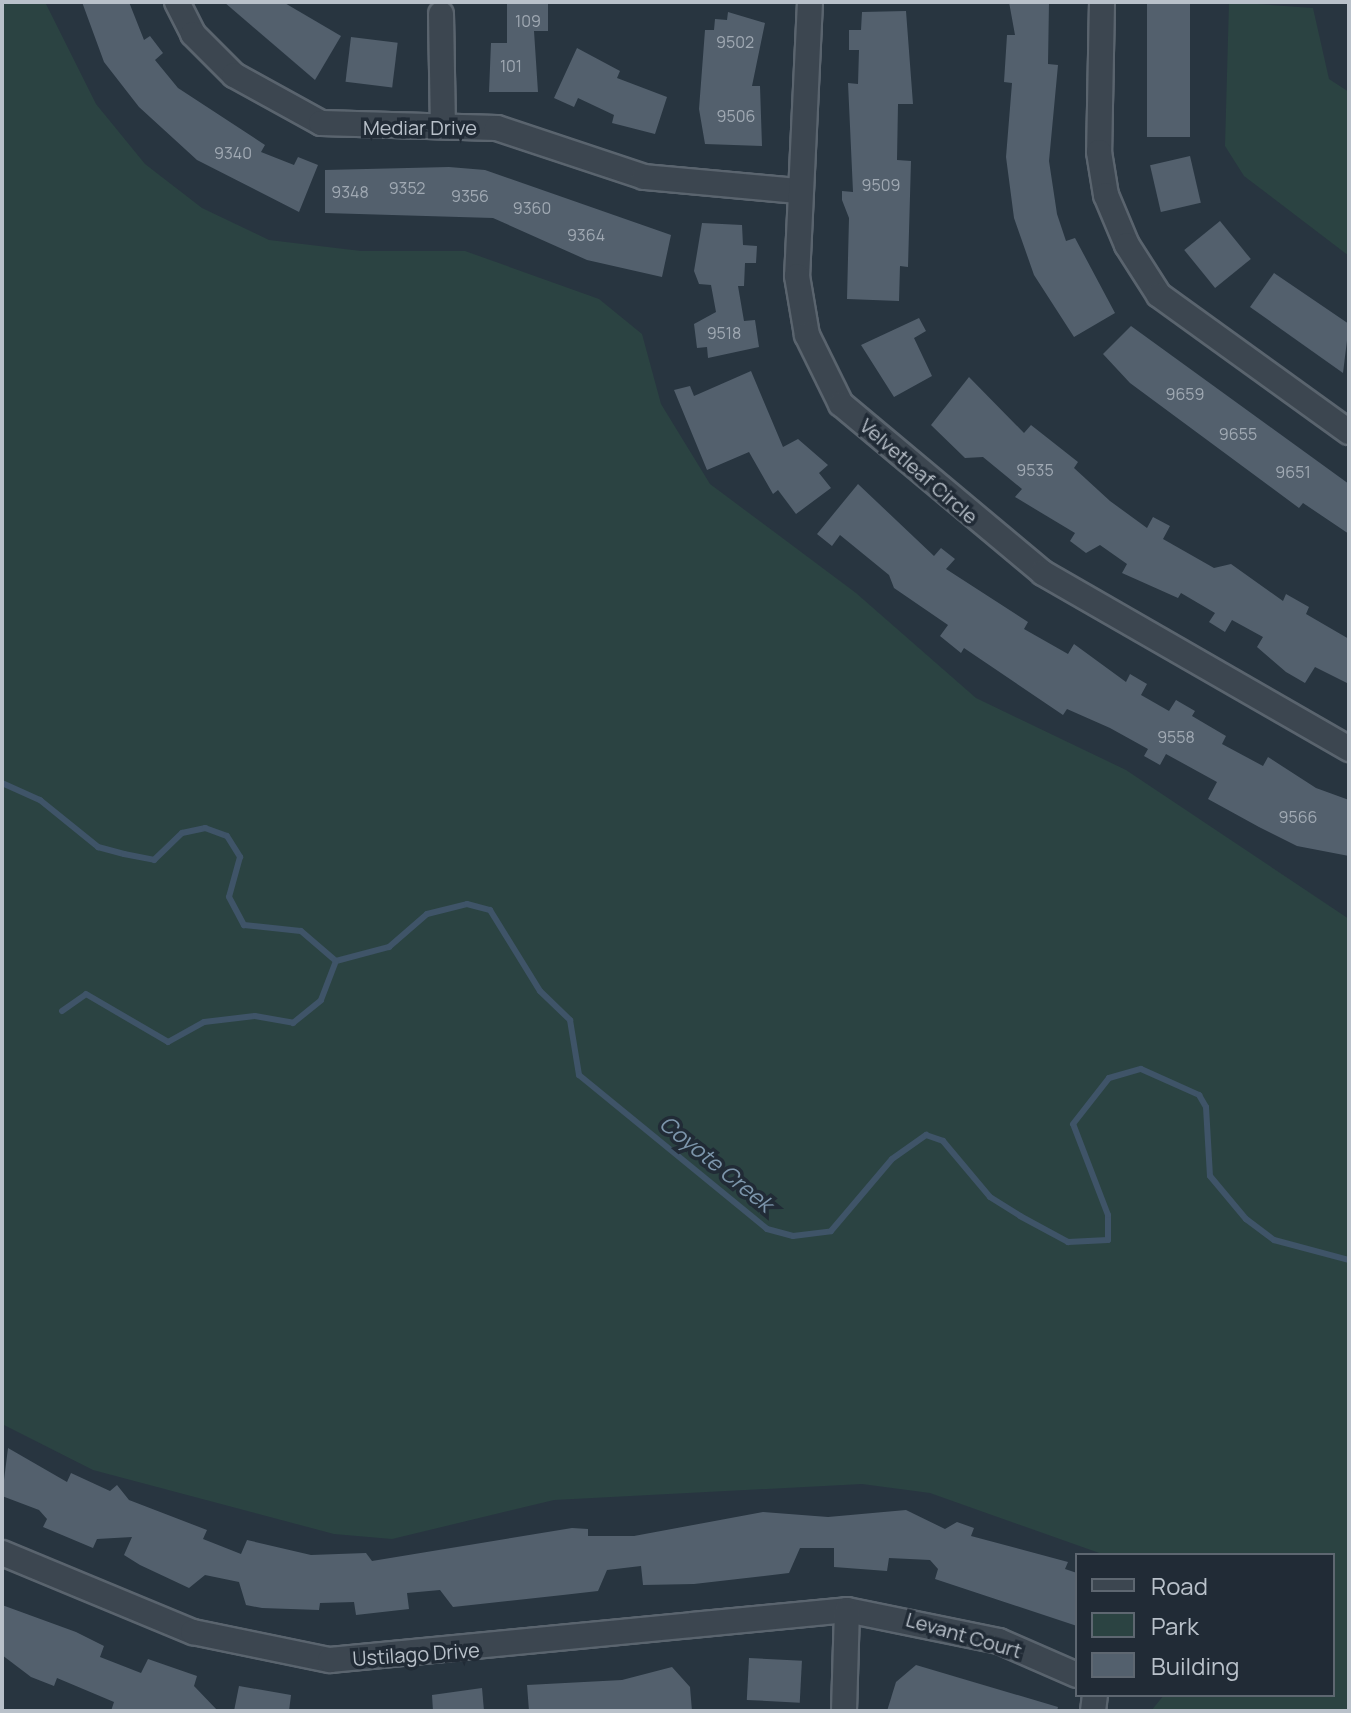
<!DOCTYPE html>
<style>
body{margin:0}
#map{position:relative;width:1351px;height:1713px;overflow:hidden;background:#283540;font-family:Manrope,sans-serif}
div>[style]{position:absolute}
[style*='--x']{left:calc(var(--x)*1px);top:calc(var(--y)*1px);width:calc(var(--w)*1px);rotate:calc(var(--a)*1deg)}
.green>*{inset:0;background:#2b4342}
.stream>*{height:6px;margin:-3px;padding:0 3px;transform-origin:3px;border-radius:3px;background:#3f5468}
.building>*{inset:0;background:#53606d;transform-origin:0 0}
.roads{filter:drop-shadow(2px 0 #5a646e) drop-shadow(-2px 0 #5a646e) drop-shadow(0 2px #5a646e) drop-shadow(0 -2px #5a646e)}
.minor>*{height:24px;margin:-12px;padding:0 12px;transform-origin:12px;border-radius:12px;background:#3c4650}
span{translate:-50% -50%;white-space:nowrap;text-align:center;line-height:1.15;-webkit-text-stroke:7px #212b36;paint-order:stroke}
.number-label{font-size:16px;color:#a0a9b3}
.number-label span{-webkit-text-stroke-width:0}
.street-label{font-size:20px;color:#b9c1ca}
.water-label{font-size:22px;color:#7c95ab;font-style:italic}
.frame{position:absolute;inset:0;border:4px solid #b9c1ca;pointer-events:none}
.legend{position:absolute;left:1075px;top:1553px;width:260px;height:144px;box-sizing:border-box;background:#212b36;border:2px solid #5e6771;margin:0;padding:10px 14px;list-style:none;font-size:24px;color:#b9c1ca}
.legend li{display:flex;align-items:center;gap:16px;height:40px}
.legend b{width:40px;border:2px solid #5e6771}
</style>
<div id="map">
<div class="green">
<div style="clip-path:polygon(2px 2px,45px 2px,96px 104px,145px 164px,202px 208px,269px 240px,361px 251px,465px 251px,599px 299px,642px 334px,661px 404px,710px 484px,856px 593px,976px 698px,1126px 770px,1349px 919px,1349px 1711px,1151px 1711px,1164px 1695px,1333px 1695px,1333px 1555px,1105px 1555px,930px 1493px,862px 1484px,554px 1500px,392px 1539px,334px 1534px,93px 1470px,2px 1424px)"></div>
<div style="clip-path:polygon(1229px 2px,1313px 8px,1329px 79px,1349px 92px,1349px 256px,1244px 176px,1225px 146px)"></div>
</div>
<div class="stream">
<div style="--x:2;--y:783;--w:42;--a:24.1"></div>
<div style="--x:40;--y:800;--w:75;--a:39"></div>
<div style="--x:98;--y:847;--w:27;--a:15"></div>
<div style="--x:124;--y:854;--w:31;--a:11"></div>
<div style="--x:154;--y:860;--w:39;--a:-44"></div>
<div style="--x:182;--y:833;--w:24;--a:-12"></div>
<div style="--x:205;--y:828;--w:23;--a:20"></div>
<div style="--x:227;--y:836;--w:25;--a:58"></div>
<div style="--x:240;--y:857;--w:41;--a:105.4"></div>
<div style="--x:229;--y:897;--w:32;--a:62"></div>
<div style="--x:244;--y:925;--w:57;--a:6"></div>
<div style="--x:301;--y:931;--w:46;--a:40.6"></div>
<div style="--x:336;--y:961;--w:55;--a:-14.8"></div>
<div style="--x:389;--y:947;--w:50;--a:-41"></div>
<div style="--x:427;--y:914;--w:41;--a:-14"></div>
<div style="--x:467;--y:904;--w:24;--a:15"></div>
<div style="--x:490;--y:910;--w:95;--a:58.3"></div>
<div style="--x:540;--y:991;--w:42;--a:44"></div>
<div style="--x:570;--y:1020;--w:56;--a:80.7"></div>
<div style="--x:579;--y:1075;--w:243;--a:39.3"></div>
<div style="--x:767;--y:1229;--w:27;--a:15"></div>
<div style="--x:793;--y:1236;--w:38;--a:-7"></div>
<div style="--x:831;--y:1231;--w:94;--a:-49.7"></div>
<div style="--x:892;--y:1159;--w:42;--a:-35.2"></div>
<div style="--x:926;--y:1135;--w:18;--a:19"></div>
<div style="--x:943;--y:1141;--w:73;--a:50"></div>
<div style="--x:990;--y:1197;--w:36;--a:32"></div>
<div style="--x:1020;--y:1216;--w:55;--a:28.4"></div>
<div style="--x:1068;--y:1242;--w:40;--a:-2.9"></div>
<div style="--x:1108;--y:1240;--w:25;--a:-90"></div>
<div style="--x:1108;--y:1215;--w:97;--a:-111"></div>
<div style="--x:1073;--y:1124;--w:58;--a:-52"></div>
<div style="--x:1109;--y:1078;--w:33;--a:-16"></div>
<div style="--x:1141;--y:1069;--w:64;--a:24.1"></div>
<div style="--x:1199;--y:1095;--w:14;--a:60"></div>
<div style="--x:1206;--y:1107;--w:69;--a:86.7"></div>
<div style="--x:1210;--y:1176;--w:56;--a:50.1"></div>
<div style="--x:1246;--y:1219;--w:35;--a:37"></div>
<div style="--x:1274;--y:1240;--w:78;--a:14.9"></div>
<div style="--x:62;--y:1011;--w:29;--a:-35"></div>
<div style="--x:86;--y:994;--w:95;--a:30.3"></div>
<div style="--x:168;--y:1042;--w:41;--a:-29.1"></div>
<div style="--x:204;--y:1022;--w:51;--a:-6.7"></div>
<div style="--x:255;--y:1016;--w:39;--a:10"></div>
<div style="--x:293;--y:1023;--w:36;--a:-39"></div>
<div style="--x:321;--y:1000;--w:42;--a:-69"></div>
</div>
<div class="building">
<div style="clip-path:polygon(82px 2px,129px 2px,144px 40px,150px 36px,163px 53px,155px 60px,178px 88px,265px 145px,261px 152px,294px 165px,298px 157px,318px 165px,299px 212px,197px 160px,139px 107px,104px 62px)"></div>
<div style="clip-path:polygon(224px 2px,283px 2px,341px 36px,315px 80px)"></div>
<div style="clip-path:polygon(507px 2px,548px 2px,548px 31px,534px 31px,538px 92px,489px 92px,491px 43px,507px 43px)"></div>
<div style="clip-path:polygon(1009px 2px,1049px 2px,1048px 64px,1058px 65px,1049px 161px,1057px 214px,1066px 241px,1075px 238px,1115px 313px,1074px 337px,1034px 275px,1014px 218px,1006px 157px,1012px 83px,1004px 82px,1007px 35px,1015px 35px)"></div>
<div style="left:1147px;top:2px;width:43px;height:135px"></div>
<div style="clip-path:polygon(906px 11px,913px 104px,898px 104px,897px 160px,911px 161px,908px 267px,900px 266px,899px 301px,847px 299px,849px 218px,842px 200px,842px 191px,853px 192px,848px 83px,858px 84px,859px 50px,849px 50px,849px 30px,861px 30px,862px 12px)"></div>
<div style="clip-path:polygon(728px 12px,765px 23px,752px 86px,760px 86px,762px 146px,705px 144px,699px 109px,705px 30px,714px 30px,715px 19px,727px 20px)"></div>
<div style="left:351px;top:37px;width:47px;height:45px;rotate:7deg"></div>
<div style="clip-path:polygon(577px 48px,620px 71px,617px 78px,667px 97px,655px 134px,612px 123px,614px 115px,578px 98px,574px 107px,554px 98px)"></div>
<div style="left:1190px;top:156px;width:48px;height:41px;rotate:77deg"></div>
<div style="clip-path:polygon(449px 167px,485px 170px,671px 235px,662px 277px,587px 260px,493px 218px,325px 213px,325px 170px)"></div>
<div style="left:1220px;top:221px;width:49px;height:46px;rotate:51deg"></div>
<div style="clip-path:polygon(702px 223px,742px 225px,743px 245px,757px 246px,756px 263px,745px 263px,744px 286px,738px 286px,744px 321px,755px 320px,759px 347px,708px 358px,707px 347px,697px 348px,694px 324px,716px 312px,711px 285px,699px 284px,694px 271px)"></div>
<div style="clip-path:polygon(1274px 273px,1349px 324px,1343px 373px,1250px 307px)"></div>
<div style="clip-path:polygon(919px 318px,926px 331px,914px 338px,932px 376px,894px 397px,861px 345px)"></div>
<div style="clip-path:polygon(1131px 326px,1349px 484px,1349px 534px,1303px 503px,1299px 508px,1130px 383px,1103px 354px)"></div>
<div style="clip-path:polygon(751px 371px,783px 447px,798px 439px,828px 465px,819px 473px,831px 488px,796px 514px,778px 490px,773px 494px,749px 452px,707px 470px,674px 390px,690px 386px,694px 396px)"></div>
<div style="clip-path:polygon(969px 377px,1024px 433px,1031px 425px,1078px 462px,1074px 468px,1110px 501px,1147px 528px,1153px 517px,1170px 526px,1163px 539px,1214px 568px,1231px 564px,1283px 601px,1286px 594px,1309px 607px,1306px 614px,1349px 639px,1349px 684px,1315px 667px,1305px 683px,1286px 672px,1257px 647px,1263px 637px,1232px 620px,1225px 632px,1209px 622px,1215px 613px,1181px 593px,1178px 598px,1122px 573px,1127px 564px,1100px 545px,1086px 553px,1070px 541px,1075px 533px,1015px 497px,1022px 489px,983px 457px,965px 458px,931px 425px)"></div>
<div style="clip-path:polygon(858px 484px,934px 556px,941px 548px,955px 559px,946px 569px,1028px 622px,1024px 629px,1068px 654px,1074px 644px,1126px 682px,1130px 674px,1147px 684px,1141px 695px,1169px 711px,1176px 700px,1195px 711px,1192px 716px,1226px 736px,1222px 744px,1263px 766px,1268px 757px,1316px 788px,1349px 800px,1349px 856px,1297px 846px,1259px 827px,1208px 799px,1217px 782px,1166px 754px,1160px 765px,1144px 756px,1148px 749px,1110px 728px,1067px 709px,1063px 715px,964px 648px,961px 653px,940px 636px,948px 625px,894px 588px,889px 575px,840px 535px,832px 546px,817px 534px)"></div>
<div style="clip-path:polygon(8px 1448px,67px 1482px,71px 1473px,110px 1491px,117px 1485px,129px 1500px,207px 1530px,203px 1539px,241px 1554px,247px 1540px,311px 1555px,366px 1553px,372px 1561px,572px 1528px,588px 1529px,588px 1536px,634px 1536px,763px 1512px,828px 1517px,906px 1510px,945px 1529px,957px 1522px,974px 1528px,971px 1536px,1068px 1562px,1065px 1569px,1077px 1573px,1077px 1626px,935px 1579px,938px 1569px,930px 1560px,889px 1558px,887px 1571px,834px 1567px,834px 1548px,800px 1548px,789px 1573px,694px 1584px,643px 1585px,641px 1566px,607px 1570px,598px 1591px,563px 1595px,453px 1607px,440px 1590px,407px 1593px,409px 1609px,356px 1615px,354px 1602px,320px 1603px,319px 1610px,262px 1608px,246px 1605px,239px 1582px,205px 1575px,189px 1588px,140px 1565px,124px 1555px,132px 1537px,97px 1539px,93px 1548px,43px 1527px,47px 1519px,39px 1510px,2px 1496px)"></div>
<div style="clip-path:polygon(2px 1605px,76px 1632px,104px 1646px,100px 1657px,141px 1673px,148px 1659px,197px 1676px,194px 1686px,218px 1711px,111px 1711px,114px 1702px,57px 1678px,54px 1686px,31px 1677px,2px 1655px)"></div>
<div style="left:749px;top:1658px;width:53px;height:42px;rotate:3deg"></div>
<div style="clip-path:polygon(916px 1665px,1058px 1707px,1057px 1711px,887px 1711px,896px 1682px)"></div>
<div style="clip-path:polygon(672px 1667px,690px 1687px,692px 1711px,529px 1711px,527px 1685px,622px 1680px)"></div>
<div style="clip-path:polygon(239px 1686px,291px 1695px,289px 1711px,234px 1711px)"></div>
<div style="clip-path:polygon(482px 1688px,484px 1711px,433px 1711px,432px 1695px)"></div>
</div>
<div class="roads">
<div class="minor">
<div style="--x:177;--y:2;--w:36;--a:63"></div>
<div style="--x:193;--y:34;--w:58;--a:45"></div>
<div style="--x:234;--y:75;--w:99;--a:28.9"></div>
<div style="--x:321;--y:123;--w:176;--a:1.6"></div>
<div style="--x:497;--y:128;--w:155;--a:18.4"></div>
<div style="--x:644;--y:177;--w:156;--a:5.2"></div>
<div style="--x:810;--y:2;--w:274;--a:92.7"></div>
<div style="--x:797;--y:276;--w:60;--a:80.4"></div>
<div style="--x:807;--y:335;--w:77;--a:63.8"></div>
<div style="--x:841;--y:404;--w:263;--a:39.9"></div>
<div style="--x:1043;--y:573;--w:353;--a:29.9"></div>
<div style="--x:1102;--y:2;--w:150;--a:91.1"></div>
<div style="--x:1099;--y:152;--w:44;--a:80.8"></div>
<div style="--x:1106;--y:195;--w:54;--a:67.2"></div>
<div style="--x:1127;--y:245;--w:59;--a:57.4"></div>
<div style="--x:1159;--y:295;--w:234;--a:35.8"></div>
<div style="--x:441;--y:14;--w:110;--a:89"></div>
<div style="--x:2;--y:1553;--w:207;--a:22.5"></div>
<div style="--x:193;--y:1632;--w:140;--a:11.6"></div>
<div style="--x:330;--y:1660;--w:519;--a:-5.52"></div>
<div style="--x:847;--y:1610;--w:155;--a:11.5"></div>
<div style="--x:999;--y:1641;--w:85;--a:23.6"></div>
<div style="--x:844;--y:1711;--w:101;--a:-88.3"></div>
<div style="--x:1093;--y:1711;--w:16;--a:-83"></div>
</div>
</div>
<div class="number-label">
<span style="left:528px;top:21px">109</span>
<span style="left:735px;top:42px">9502</span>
<span style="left:511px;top:66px">101</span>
<span style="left:736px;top:116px">9506</span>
<span style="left:233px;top:153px">9340</span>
<span style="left:881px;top:185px">9509</span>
<span style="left:407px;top:188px">9352</span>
<span style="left:350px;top:192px">9348</span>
<span style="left:470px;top:196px">9356</span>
<span style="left:532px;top:208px">9360</span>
<span style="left:586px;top:235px">9364</span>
<span style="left:724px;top:333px">9518</span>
<span style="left:1185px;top:394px">9659</span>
<span style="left:1238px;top:434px">9655</span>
<span style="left:1035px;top:470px">9535</span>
<span style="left:1293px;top:472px">9651</span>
<span style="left:1176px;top:737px">9558</span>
<span style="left:1298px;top:817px">9566</span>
</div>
<div class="street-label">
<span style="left:420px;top:127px">Mediar Drive</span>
<span style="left:919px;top:471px;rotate:41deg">Velvetleaf Circle</span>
<span style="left:964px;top:1635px;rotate:16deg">Levant Court</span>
<span style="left:416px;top:1654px;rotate:-4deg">Ustilago Drive</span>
</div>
<div class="water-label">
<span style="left:716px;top:1164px;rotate:39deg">Coyote Creek</span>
</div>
<div class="frame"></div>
<ul class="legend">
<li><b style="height:10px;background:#3c4650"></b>Road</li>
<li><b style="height:22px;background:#2b4342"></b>Park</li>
<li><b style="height:22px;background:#53606d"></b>Building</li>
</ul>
</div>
